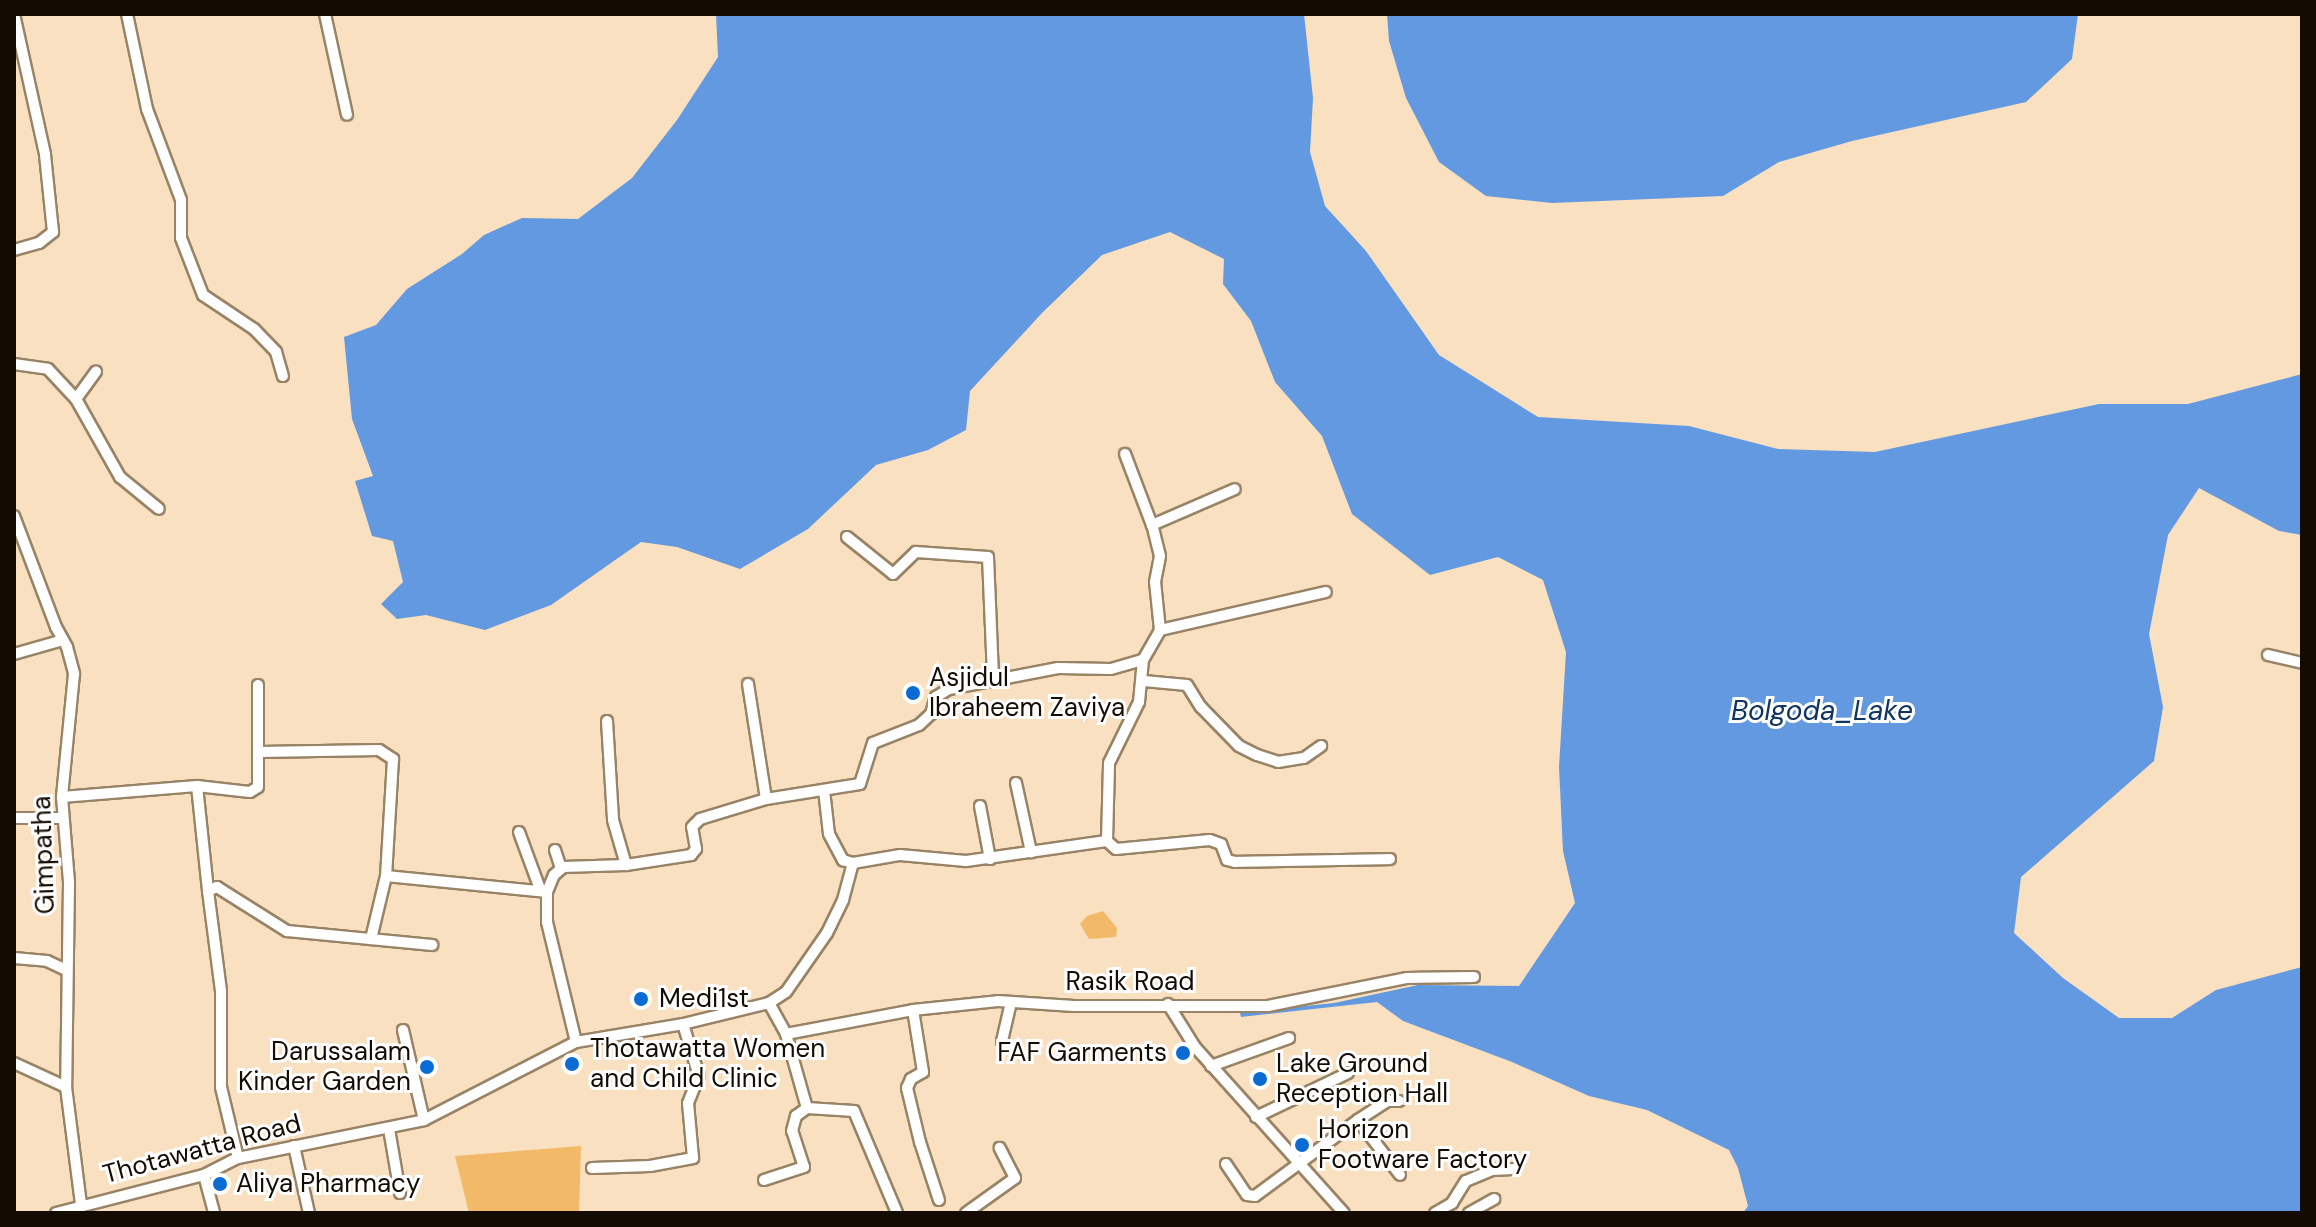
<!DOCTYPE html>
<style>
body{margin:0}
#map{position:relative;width:2316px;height:1227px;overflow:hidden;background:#f8e0c1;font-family:"DM Sans",sans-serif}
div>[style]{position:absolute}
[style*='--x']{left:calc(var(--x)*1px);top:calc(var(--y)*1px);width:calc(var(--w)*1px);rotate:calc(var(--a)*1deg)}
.green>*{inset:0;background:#f2ba68}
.water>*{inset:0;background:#6399e0}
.roads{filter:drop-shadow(2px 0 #998366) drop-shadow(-2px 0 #998366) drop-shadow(0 2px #998366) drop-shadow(0 -2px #998366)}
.street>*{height:10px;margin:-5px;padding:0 5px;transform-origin:5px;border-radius:5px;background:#fff}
.dots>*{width:22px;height:22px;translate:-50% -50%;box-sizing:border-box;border:4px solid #fff;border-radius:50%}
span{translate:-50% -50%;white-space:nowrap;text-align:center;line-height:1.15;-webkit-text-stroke:6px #fff;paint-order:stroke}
.poi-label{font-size:26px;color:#140c03}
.left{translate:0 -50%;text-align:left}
.right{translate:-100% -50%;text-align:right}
.street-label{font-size:26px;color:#140c03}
.water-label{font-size:28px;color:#103462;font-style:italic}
.frame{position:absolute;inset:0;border:16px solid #140c03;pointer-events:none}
</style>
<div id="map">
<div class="green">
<div style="clip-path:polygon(1103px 911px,1117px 928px,1116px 937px,1089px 939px,1080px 924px,1087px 916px)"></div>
<div style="clip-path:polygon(581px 1146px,579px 1213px,469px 1213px,455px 1156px)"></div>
</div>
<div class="water">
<div style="clip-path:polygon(716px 14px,1304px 14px,1313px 98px,1310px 152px,1325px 206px,1366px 251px,1439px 355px,1538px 417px,1689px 426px,1778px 449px,1875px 452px,2099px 404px,2188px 404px,2302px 374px,2302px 535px,2279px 531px,2199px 488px,2168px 535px,2149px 634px,2163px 707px,2154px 761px,2021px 877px,2014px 933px,2063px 978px,2119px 1018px,2172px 1018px,2216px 990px,2302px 967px,2302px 1213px,1743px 1213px,1748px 1206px,1738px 1168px,1729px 1150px,1647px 1110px,1589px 1096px,1512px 1062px,1403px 1021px,1377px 1002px,1241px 1017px,1240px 1013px,1334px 1003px,1418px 985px,1519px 986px,1575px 903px,1563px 851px,1559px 767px,1566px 652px,1543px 580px,1498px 557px,1430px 575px,1352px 514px,1322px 436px,1275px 382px,1251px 321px,1223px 284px,1224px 259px,1170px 232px,1102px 255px,1042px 313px,970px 391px,966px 430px,928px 450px,876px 465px,808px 529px,740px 569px,677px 547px,641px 542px,551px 605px,485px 630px,426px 615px,397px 619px,381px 604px,403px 582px,393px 541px,372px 536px,355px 481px,373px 476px,352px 419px,344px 337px,376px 325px,407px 289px,462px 254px,484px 235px,522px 218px,578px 219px,632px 178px,677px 120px,718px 57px)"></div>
<div style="clip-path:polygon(1387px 14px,2078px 14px,2072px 59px,2026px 102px,1852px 141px,1779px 162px,1723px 196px,1552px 203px,1486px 196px,1439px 162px,1406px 98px,1389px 41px)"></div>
</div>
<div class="roads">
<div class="street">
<div style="--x:127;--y:14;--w:97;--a:78.1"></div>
<div style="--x:147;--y:109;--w:97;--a:69.5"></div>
<div style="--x:181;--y:200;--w:38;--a:90"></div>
<div style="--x:181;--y:238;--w:61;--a:68.9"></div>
<div style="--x:203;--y:295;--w:61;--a:33.7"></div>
<div style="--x:254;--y:329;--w:32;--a:46"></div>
<div style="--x:276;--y:352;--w:25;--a:74"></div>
<div style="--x:325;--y:14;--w:103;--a:77.7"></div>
<div style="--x:14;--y:250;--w:26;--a:-16"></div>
<div style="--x:39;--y:243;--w:18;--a:-38"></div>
<div style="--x:53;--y:232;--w:78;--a:-95.9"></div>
<div style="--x:45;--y:154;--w:143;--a:-102.5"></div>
<div style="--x:14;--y:364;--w:34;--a:8"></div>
<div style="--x:48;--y:369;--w:41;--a:47"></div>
<div style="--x:76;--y:399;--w:90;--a:60.6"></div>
<div style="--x:120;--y:477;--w:50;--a:39.4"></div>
<div style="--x:76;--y:399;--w:34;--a:-54"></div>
<div style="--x:1125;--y:454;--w:76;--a:69.2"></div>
<div style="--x:14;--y:516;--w:119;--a:69.3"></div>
<div style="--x:56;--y:627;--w:23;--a:61"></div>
<div style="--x:67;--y:647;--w:28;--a:75"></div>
<div style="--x:74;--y:674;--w:124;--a:95.6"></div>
<div style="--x:62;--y:797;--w:86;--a:85.3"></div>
<div style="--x:69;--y:883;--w:204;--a:90.8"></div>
<div style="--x:66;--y:1087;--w:118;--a:82.7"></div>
<div style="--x:847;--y:537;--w:59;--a:38.8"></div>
<div style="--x:893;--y:574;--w:32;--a:-44"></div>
<div style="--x:916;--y:552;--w:72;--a:4"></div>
<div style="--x:988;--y:557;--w:121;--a:87.6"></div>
<div style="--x:1160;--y:630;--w:170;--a:-12.9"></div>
<div style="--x:14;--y:654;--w:51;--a:-15.9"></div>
<div style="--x:2268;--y:655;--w:35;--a:13"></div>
<div style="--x:1144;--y:681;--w:43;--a:5.3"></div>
<div style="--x:1187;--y:685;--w:26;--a:58"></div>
<div style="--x:1201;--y:707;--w:54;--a:45.7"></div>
<div style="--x:1239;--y:746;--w:20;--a:27"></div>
<div style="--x:1257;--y:755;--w:22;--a:18"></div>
<div style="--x:1278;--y:762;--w:26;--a:-9"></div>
<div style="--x:1304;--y:758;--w:21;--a:-35"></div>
<div style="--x:748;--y:684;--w:116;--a:81.1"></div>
<div style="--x:607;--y:721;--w:99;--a:86.5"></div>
<div style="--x:613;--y:820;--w:47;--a:73.9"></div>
<div style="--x:259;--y:752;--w:120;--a:-1"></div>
<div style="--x:379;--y:750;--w:17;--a:33"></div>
<div style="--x:393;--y:759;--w:117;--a:93.4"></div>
<div style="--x:386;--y:876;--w:65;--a:103.4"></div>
<div style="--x:1016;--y:783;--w:71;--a:77.7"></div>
<div style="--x:197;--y:786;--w:106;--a:84"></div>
<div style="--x:824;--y:790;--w:44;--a:83.5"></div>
<div style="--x:829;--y:834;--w:30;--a:62"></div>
<div style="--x:843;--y:860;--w:10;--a:17"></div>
<div style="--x:62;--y:797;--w:135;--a:-4.7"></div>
<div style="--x:197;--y:786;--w:53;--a:6.5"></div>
<div style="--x:250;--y:792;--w:9;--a:-32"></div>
<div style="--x:258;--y:787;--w:102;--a:-90"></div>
<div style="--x:980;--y:806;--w:54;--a:79.3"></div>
<div style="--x:14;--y:818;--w:48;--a:0"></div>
<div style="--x:519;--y:832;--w:61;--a:69.8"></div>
<div style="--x:1107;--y:841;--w:12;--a:42"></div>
<div style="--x:1116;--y:849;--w:94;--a:-5.5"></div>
<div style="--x:1210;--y:840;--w:12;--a:20"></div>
<div style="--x:1221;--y:844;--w:17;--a:69"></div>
<div style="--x:1227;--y:860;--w:8;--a:14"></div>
<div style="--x:1235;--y:862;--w:155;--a:-1.1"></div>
<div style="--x:555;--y:850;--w:20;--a:72"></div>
<div style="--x:386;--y:876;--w:162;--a:5.7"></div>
<div style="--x:14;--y:958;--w:33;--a:5"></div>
<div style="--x:47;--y:961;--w:21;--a:25"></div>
<div style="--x:769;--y:1003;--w:35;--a:61"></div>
<div style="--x:786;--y:1034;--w:77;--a:74.2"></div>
<div style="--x:807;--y:1108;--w:47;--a:3.7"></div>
<div style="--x:854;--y:1111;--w:111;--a:67.1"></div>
<div style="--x:1168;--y:1004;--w:51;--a:57.9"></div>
<div style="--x:1195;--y:1047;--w:223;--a:48.1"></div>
<div style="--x:913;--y:1010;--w:63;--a:80.8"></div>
<div style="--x:923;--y:1072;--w:14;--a:150"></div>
<div style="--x:911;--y:1079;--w:10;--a:114"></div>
<div style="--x:907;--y:1088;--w:56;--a:76.5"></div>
<div style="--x:920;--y:1142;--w:61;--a:71.9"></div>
<div style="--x:403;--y:1030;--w:92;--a:76.9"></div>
<div style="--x:786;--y:1034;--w:129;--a:-10.7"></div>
<div style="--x:913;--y:1010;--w:85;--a:-6"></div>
<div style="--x:998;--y:1001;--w:76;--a:3.8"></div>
<div style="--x:1074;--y:1006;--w:194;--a:0"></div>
<div style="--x:1268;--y:1006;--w:142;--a:-11.4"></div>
<div style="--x:1407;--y:978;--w:67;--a:-0.9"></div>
<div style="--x:1002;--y:1041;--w:40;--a:-77"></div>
<div style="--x:576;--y:1042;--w:123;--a:-103.6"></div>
<div style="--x:547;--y:922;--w:30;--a:-90"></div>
<div style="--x:547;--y:892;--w:18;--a:-68"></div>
<div style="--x:554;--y:875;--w:12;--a:-42"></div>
<div style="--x:563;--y:867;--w:63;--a:-1.8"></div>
<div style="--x:626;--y:865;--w:66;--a:-8.7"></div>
<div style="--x:691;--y:855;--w:8;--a:-50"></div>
<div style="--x:696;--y:849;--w:22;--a:-100"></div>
<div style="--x:692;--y:827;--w:11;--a:-45"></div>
<div style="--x:700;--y:819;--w:69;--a:-16.9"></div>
<div style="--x:766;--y:799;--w:95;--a:-9.1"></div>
<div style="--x:860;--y:784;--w:43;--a:-72.4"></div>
<div style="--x:873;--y:743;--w:49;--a:-21.4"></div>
<div style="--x:919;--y:725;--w:16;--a:-43"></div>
<div style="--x:931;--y:714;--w:18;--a:-74"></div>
<div style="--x:936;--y:697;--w:15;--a:-32"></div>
<div style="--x:949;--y:689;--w:111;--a:-10.9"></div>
<div style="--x:1058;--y:668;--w:53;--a:1.1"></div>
<div style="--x:1111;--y:669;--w:33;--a:-16"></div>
<div style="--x:14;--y:1063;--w:57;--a:24.8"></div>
<div style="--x:1211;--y:1066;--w:83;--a:-19.7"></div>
<div style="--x:1256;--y:1117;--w:102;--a:-25.6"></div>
<div style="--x:1358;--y:1120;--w:69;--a:52.6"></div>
<div style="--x:389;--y:1129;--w:65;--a:80.2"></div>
<div style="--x:294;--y:1146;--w:69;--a:77.4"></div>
<div style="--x:238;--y:1158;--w:73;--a:-103.5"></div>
<div style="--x:221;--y:1087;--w:96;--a:-90"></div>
<div style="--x:221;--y:991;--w:101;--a:-97.4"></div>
<div style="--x:208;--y:891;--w:10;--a:-24"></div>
<div style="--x:217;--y:887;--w:83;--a:32.2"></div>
<div style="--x:287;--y:931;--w:146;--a:5.5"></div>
<div style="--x:1226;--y:1164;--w:37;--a:56"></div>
<div style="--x:1247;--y:1195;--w:8;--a:7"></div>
<div style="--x:1255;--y:1196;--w:128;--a:-36.4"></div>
<div style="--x:1358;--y:1120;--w:35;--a:-33"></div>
<div style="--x:1387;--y:1101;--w:12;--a:0"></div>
<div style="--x:592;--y:1168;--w:58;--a:-2"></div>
<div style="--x:650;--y:1166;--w:44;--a:-10.5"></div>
<div style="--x:693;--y:1158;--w:55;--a:-95.2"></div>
<div style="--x:688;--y:1103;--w:29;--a:-68"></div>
<div style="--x:699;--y:1076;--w:54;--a:-107.1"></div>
<div style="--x:204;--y:1175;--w:39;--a:75"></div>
<div style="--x:764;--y:1180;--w:42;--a:-18"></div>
<div style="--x:804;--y:1167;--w:38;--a:-108"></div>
<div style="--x:792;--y:1131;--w:16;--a:-75"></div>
<div style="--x:796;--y:1116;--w:14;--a:-36"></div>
<div style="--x:56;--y:1213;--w:153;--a:-14.4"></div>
<div style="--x:204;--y:1175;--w:38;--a:-27"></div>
<div style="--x:238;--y:1158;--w:190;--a:-11.5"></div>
<div style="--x:424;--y:1120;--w:171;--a:-27.2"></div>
<div style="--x:576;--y:1042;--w:109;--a:-9.5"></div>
<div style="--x:683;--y:1024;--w:89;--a:-13.7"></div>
<div style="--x:769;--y:1003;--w:20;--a:-33"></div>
<div style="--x:786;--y:992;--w:72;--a:-55.2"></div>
<div style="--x:827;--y:933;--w:37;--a:-64"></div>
<div style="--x:843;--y:900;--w:38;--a:-75"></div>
<div style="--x:853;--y:863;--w:48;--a:-9.7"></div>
<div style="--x:900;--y:855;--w:66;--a:5.2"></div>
<div style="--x:966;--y:861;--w:142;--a:-8.1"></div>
<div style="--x:1107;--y:841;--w:78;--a:-88.5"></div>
<div style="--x:1109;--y:763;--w:68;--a:-63.8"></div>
<div style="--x:1139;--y:702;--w:42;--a:-84.6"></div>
<div style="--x:1143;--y:660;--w:34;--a:-60"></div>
<div style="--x:1160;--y:630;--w:48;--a:-95.9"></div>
<div style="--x:1155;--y:582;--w:26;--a:-79"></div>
<div style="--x:1160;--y:556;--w:32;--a:-104"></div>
<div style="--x:1152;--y:525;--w:90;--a:-23.4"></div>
<div style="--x:966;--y:1213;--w:60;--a:-35.5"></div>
<div style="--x:1015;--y:1178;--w:34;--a:-117"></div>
<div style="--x:1435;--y:1213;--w:20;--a:-30"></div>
<div style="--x:1452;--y:1203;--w:26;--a:-58"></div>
<div style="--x:1466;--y:1181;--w:28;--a:-23"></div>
<div style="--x:1492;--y:1170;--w:21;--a:-3"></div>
<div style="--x:1469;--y:1213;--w:29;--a:-29"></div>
</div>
</div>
<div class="dots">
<div style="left:913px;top:693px;background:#0b6bd4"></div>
<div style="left:641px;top:999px;background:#0b6bd4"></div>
<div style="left:1183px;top:1053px;background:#0b6bd4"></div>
<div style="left:572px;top:1064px;background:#0b6bd4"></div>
<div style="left:427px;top:1067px;background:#0b6bd4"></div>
<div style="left:1260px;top:1079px;background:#0b6bd4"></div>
<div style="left:1302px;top:1145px;background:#0b6bd4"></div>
<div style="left:220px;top:1184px;background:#0b6bd4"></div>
</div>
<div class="poi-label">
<span class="left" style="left:929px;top:693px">Asjidul<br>Ibraheem Zaviya</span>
<span class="left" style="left:659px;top:999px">Medi1st</span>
<span class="left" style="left:590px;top:1064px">Thotawatta Women<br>and Child Clinic</span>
<span class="right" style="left:411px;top:1067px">Darussalam<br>Kinder Garden</span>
<span class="right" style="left:1167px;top:1053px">FAF Garments</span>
<span class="left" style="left:1276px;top:1079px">Lake Ground<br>Reception Hall</span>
<span class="left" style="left:1318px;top:1145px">Horizon<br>Footware Factory</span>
<span class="left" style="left:236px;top:1184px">Aliya Pharmacy</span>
</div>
<div class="street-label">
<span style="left:44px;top:855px;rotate:-92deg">Gimpatha</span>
<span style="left:1130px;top:982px">Rasik Road</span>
<span style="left:202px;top:1149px;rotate:-15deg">Thotawatta Road</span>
</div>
<div class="water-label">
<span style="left:1822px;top:711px">Bolgoda_Lake</span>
</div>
<div class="frame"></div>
</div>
